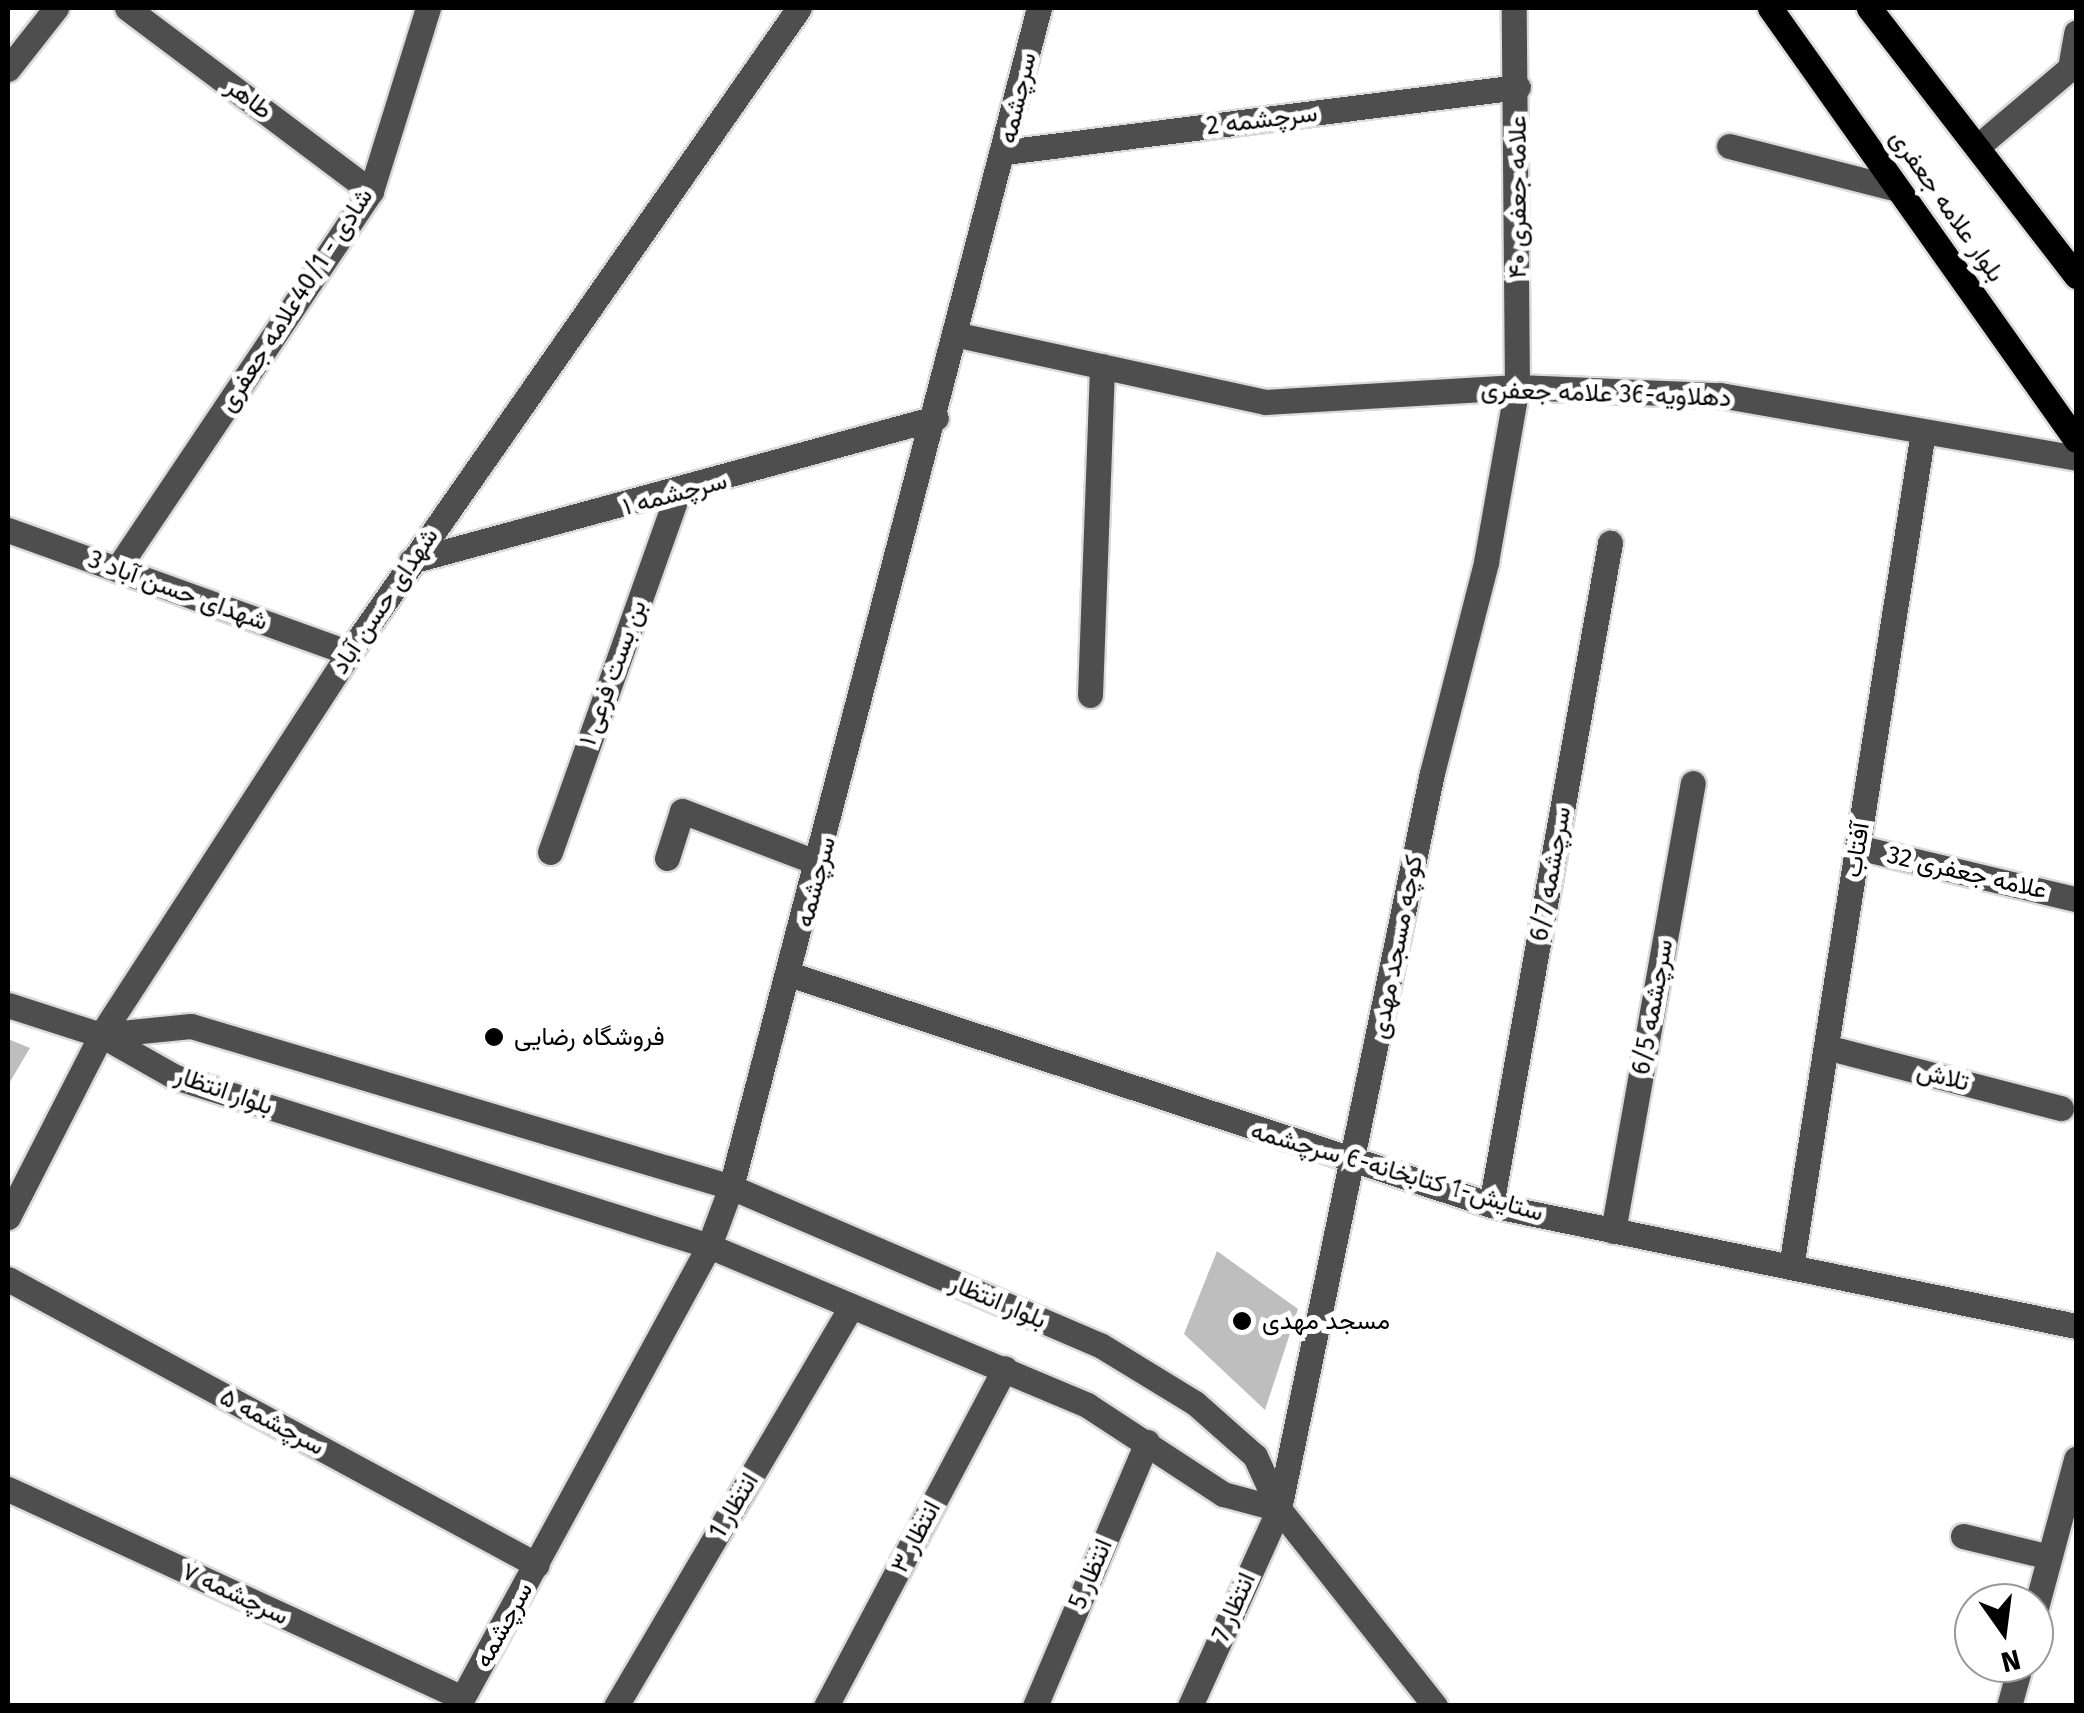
<!DOCTYPE html>
<meta charset="utf-8">
<style>
body{margin:0}
#map{position:relative;width:2084px;height:1713px;overflow:hidden;background:#fff;font-family:"Fira Sans",Vazirmatn,sans-serif}
div>[style]{position:absolute}
[style*='--x']{left:calc(var(--x)*1px);top:calc(var(--y)*1px);width:calc(var(--w)*1px);rotate:calc(var(--a)*1deg)}
.building>*{inset:0;background:#bebebe}
.roads{filter:drop-shadow(2px 0 #dbdbdb) drop-shadow(-2px 0 #dbdbdb) drop-shadow(0 2px #dbdbdb) drop-shadow(0 -2px #dbdbdb)}
.minor>*{height:25px;margin:-12.5px;padding:0 12.5px;transform-origin:12.5px;border-radius:12.5px;background:#4e4e4e}
.major>*{height:25px;margin:-12.5px;padding:0 12.5px;transform-origin:12.5px;border-radius:12.5px;background:#000}
.dots>*{width:28px;height:28px;translate:-50% -50%;box-sizing:border-box;border:5px solid #fff;border-radius:50%}
span{translate:-50% -50%;white-space:nowrap;text-align:center;line-height:1.15;-webkit-text-stroke:10px #fff;paint-order:stroke}
.street-label{font-size:25px;color:#000}
.poi-label{font-size:25px;color:#000}
.left{translate:0 -50%;text-align:left}
.frame{position:absolute;inset:0;border:10px solid #000;pointer-events:none}
.north{position:absolute;left:1954px;top:1583px;width:100px;height:100px;box-sizing:border-box;background:#fff;border:2px solid #999;border-radius:50%;rotate:166deg;font-size:28px;font-weight:700;line-height:40px;text-align:center;color:#000}
.north::after{content:'';display:block;margin:auto;width:35px;height:45px;background:#000;clip-path:polygon(50% 0,100% 100%,50% 72%,0 100%)}
</style>
<div id="map">
<div class="building">
<div style="clip-path:polygon(8px 1039px,30px 1048px,8px 1085px)"></div>
<div style="clip-path:polygon(1217px 1251px,1298px 1309px,1265px 1410px,1184px 1334px)"></div>
</div>
<div class="roads">
<div class="minor">
<div style="--x:127;--y:8;--w:305;--a:36.9"></div>
<div style="--x:8;--y:69;--w:78;--a:-51.8"></div>
<div style="--x:1729;--y:146;--w:174;--a:14.3"></div>
<div style="--x:1977;--y:147;--w:122;--a:-40.3"></div>
<div style="--x:2070;--y:68;--w:36;--a:-80"></div>
<div style="--x:1005;--y:152;--w:517;--a:-7.22"></div>
<div style="--x:958;--y:335;--w:314;--a:12.3"></div>
<div style="--x:1265;--y:402;--w:252;--a:-3.4"></div>
<div style="--x:1517;--y:387;--w:203;--a:2.3"></div>
<div style="--x:1720;--y:395;--w:362;--a:10"></div>
<div style="--x:8;--y:530;--w:363;--a:19.8"></div>
<div style="--x:411;--y:561;--w:544;--a:-15.24"></div>
<div style="--x:117;--y:569;--w:455;--a:-56.1"></div>
<div style="--x:371;--y:191;--w:192;--a:-72.7"></div>
<div style="--x:1090;--y:695;--w:329;--a:-87.9"></div>
<div style="--x:1857;--y:847;--w:225;--a:13.4"></div>
<div style="--x:550;--y:852;--w:379;--a:-70.4"></div>
<div style="--x:667;--y:858;--w:49;--a:-72.3"></div>
<div style="--x:682;--y:811;--w:149;--a:20.9"></div>
<div style="--x:792;--y:975;--w:736;--a:18.21"></div>
<div style="--x:1491;--y:1205;--w:597;--a:11.69"></div>
<div style="--x:8;--y:1005;--w:98;--a:17.9"></div>
<div style="--x:101;--y:1035;--w:85;--a:29.6"></div>
<div style="--x:175;--y:1077;--w:560;--a:17.56"></div>
<div style="--x:709;--y:1246;--w:410;--a:22.8"></div>
<div style="--x:1087;--y:1405;--w:163;--a:33.2"></div>
<div style="--x:1223;--y:1494;--w:58;--a:15"></div>
<div style="--x:101;--y:1035;--w:90;--a:-5.7"></div>
<div style="--x:191;--y:1026;--w:563;--a:16.6"></div>
<div style="--x:731;--y:1187;--w:401;--a:23.2"></div>
<div style="--x:1100;--y:1345;--w:111;--a:31.4"></div>
<div style="--x:1195;--y:1403;--w:80;--a:41.5"></div>
<div style="--x:1255;--y:1456;--w:58;--a:65.6"></div>
<div style="--x:1279;--y:1509;--w:251;--a:51.6"></div>
<div style="--x:1826;--y:1047;--w:243;--a:14.6"></div>
<div style="--x:1491;--y:1205;--w:673;--a:-79.81"></div>
<div style="--x:8;--y:1217;--w:204;--a:-62.9"></div>
<div style="--x:101;--y:1035;--w:455;--a:-57"></div>
<div style="--x:349;--y:653;--w:786;--a:-55.1"></div>
<div style="--x:1613;--y:1231;--w:455;--a:-79.9"></div>
<div style="--x:1791;--y:1267;--w:845;--a:-81.02"></div>
<div style="--x:8;--y:1279;--w:601;--a:28.4"></div>
<div style="--x:8;--y:1489;--w:500;--a:24.7"></div>
<div style="--x:1963;--y:1536;--w:89;--a:13.6"></div>
<div style="--x:2034;--y:1615;--w:162;--a:-74.9"></div>
<div style="--x:458;--y:1706;--w:524;--a:-61.38"></div>
<div style="--x:709;--y:1246;--w:63;--a:-69.6"></div>
<div style="--x:731;--y:1187;--w:1219;--a:-75.36"></div>
<div style="--x:616;--y:1706;--w:464;--a:-59.5"></div>
<div style="--x:826;--y:1706;--w:382;--a:-62.1"></div>
<div style="--x:1035;--y:1706;--w:287;--a:-67"></div>
<div style="--x:1190;--y:1706;--w:216;--a:-65.7"></div>
<div style="--x:1279;--y:1509;--w:752;--a:-78.26"></div>
<div style="--x:1432;--y:773;--w:218;--a:-75.6"></div>
<div style="--x:1486;--y:562;--w:178;--a:-80"></div>
<div style="--x:1517;--y:387;--w:379;--a:-90.5"></div>
<div style="--x:2009;--y:1706;--w:45;--a:-74.4"></div>
</div>
<div class="major">
<div style="--x:1770;--y:8;--w:529;--a:54.69"></div>
<div style="--x:1869;--y:8;--w:339;--a:52.3"></div>
</div>
</div>
<div class="dots">
<div style="left:494px;top:1037px;background:#000"></div>
<div style="left:1242px;top:1321px;background:#000"></div>
</div>
<div class="street-label">
<span style="left:1018px;top:98px;rotate:-77deg">سرچشمه</span>
<span style="left:249px;top:99px;rotate:37deg">طاهر</span>
<span style="left:1262px;top:120px;rotate:-7deg">سرچشمه 2</span>
<span style="left:1518px;top:197px;rotate:-90deg">علامه جعفری ۴۰</span>
<span style="left:1947px;top:206px;rotate:55deg">بلوار علامه جعفری</span>
<span style="left:296px;top:300px;rotate:-57deg">شادی - 40/1علامه جعفری</span>
<span style="left:1606px;top:394px;rotate:2deg">دهلاویه-36 علامه جعفری</span>
<span style="left:675px;top:494px;rotate:-15deg">سرچشمه ۱</span>
<span style="left:178px;top:591px;rotate:20deg">شهدای حسن آباد 3</span>
<span style="left:385px;top:601px;rotate:-56deg">شهدای حسن آباد</span>
<span style="left:613px;top:673px;rotate:-70deg">بن بست فرعی ۱</span>
<span style="left:1857px;top:850px;rotate:-81deg">آفتاب</span>
<span style="left:1967px;top:873px;rotate:13deg">علامه جعفری 32</span>
<span style="left:1551px;top:874px;rotate:-80deg">سرچشمه 6/7</span>
<span style="left:816px;top:882px;rotate:-75deg">سرچشمه</span>
<span style="left:1397px;top:947px;rotate:-79deg">کوچه مسجد مهدی</span>
<span style="left:1653px;top:1007px;rotate:-80deg">سرچشمه 6/5</span>
<span style="left:1943px;top:1077px;rotate:14deg">تلاش</span>
<span style="left:224px;top:1091px;rotate:19deg">بلوار انتظار</span>
<span style="left:1397px;top:1172px;rotate:16deg">ستایش-1 کتابخانه-6 سرچشمه</span>
<span style="left:998px;top:1302px;rotate:23deg">بلوار انتظار</span>
<span style="left:272px;top:1422px;rotate:28deg">سرچشمه ۵</span>
<span style="left:734px;top:1506px;rotate:-59deg">انتظار 1</span>
<span style="left:916px;top:1537px;rotate:-62deg">انتظار ۳</span>
<span style="left:1091px;top:1574px;rotate:-67deg">انتظار 5</span>
<span style="left:235px;top:1594px;rotate:25deg">سرچشمه ۷</span>
<span style="left:1234px;top:1607px;rotate:-66deg">انتظار 7</span>
<span style="left:504px;top:1625px;rotate:-61deg">سرچشمه</span>
</div>
<div class="poi-label">
<span class="left" style="left:514px;top:1037px">فروشگاه رضایی</span>
<span class="left" style="left:1262px;top:1321px">مسجد مهدی</span>
</div>
<div class="frame"></div>
<div class="north">N</div>
</div>
